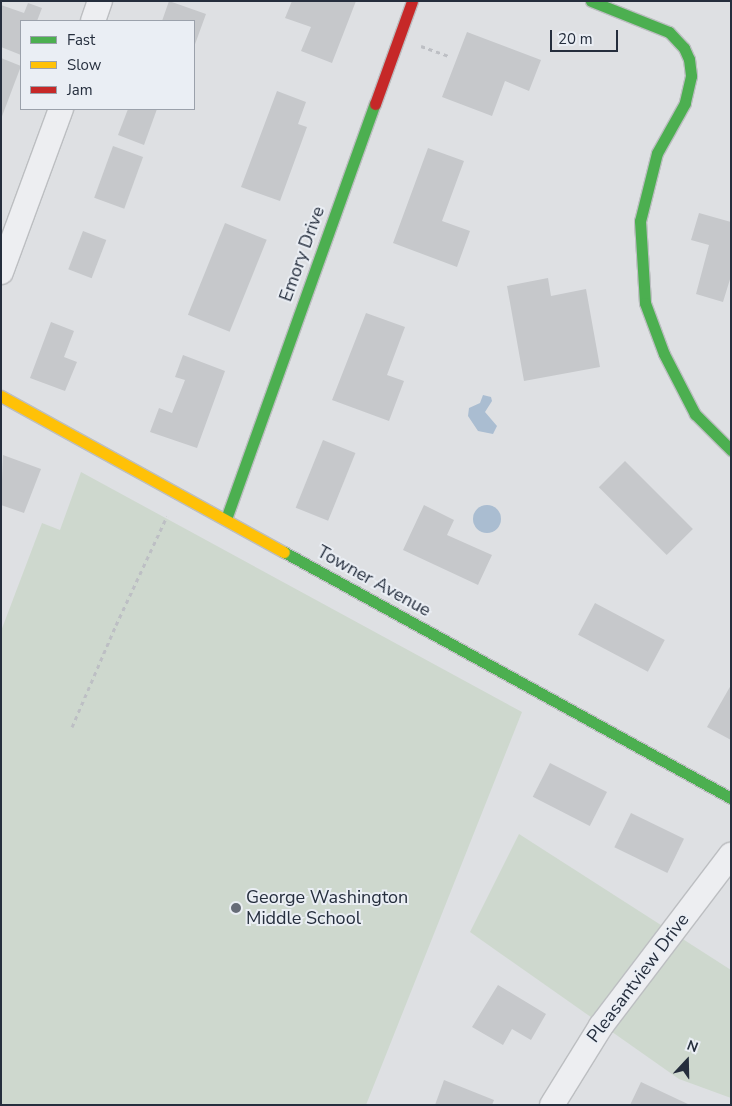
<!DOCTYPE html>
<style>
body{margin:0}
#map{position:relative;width:732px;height:1106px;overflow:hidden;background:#dee0e3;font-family:"Nunito Sans",sans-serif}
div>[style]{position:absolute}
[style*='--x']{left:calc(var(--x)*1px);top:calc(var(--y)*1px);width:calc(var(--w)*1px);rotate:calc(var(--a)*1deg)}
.green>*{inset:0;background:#ced8ce}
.water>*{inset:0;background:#aabdd1}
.round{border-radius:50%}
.building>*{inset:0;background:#c6c8cb;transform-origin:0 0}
.path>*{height:3px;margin-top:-1.5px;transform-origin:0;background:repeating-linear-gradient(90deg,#bdbfc4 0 4px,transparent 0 8px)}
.roads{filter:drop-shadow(1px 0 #bcbec1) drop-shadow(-1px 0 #bcbec1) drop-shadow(0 1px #bcbec1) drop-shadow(0 -1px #bcbec1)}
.street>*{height:24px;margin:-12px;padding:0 12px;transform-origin:12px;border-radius:12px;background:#edeef1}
.fast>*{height:11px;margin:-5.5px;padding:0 5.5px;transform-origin:5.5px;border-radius:5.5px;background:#4caf50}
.slow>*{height:11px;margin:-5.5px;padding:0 5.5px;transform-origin:5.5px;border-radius:5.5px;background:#ffc107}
.jam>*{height:11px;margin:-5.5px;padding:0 5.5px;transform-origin:5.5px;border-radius:5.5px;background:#c62828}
.dots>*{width:14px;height:14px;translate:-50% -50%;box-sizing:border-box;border:2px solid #eaeef4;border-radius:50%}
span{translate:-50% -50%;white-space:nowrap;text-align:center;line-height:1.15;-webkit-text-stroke:4px #eaeef4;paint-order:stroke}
.street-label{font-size:18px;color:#252e3d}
.poi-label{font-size:18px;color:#252e3d}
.left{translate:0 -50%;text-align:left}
.frame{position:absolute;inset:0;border:2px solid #252e3d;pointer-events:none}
.legend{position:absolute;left:20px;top:20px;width:175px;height:90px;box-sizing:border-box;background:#eaeef4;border:1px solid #9ba1ab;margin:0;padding:6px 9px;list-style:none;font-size:15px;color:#252e3d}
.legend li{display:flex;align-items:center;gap:10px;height:25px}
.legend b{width:25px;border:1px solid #9ba1ab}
.north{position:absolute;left:662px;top:1036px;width:50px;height:50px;-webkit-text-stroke:4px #eaeef4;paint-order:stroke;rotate:21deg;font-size:14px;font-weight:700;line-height:20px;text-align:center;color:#252e3d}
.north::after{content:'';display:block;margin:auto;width:18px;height:22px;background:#252e3d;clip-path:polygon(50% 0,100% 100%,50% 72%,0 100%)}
.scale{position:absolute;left:550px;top:30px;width:68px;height:22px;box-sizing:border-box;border:2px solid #252e3d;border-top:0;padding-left:6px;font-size:15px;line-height:18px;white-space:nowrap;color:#252e3d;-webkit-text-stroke:4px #eaeef4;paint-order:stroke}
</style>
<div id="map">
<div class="green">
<div style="clip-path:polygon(81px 472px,522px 712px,366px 1105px,1px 1105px,1px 631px,42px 523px,60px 530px)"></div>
<div style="clip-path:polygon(519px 834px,731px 970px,731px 1098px,679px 1079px,470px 932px)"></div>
</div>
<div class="water">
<div style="clip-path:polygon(483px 395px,491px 397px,492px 401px,485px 412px,497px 426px,493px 434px,478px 431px,468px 416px,469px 408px,480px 403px)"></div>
<div class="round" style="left:473px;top:505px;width:28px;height:28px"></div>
</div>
<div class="building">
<div style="clip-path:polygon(169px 1px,206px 14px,194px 47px,194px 21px,162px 21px)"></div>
<div style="clip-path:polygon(292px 1px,356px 1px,332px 63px,301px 51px,311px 27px,285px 18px)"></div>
<div style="clip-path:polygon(28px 3px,42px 8px,37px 21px,21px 21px,21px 55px,1px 47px,1px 5px,24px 13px)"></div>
<div style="clip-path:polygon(467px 32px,541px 60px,529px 91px,505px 81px,492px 116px,442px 97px)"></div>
<div style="clip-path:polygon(1px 58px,21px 66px,1px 119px)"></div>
<div style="clip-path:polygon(277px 91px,306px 102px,298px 124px,307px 127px,280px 201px,241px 187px)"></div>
<div style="clip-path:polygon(128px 109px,157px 109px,144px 145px,118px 135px)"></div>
<div style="left:113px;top:146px;width:32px;height:55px;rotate:20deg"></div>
<div style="clip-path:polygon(428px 148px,464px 161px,442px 221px,470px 231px,457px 267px,393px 243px)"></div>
<div style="clip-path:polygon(699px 213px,731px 222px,731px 276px,723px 302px,696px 294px,709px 245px,691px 240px)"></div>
<div style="left:225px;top:223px;width:45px;height:99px;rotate:22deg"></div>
<div style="left:83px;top:231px;width:25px;height:41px;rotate:21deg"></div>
<div style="clip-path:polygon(548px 278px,551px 296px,586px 289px,600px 367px,524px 381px,507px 286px)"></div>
<div style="clip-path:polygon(366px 313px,405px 327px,387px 375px,404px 381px,389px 421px,332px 400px)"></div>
<div style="clip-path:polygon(51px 322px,74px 331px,64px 357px,77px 362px,65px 391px,30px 378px)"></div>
<div style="clip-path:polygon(183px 355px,225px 371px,197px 448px,150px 432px,159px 408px,172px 413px,185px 380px,175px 377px)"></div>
<div style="left:323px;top:440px;width:35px;height:73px;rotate:22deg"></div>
<div style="clip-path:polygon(3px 455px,41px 469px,24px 513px,1px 505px)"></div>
<div style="left:625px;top:461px;width:96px;height:37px;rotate:45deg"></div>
<div style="clip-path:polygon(424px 505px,454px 520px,447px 535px,492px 555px,478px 585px,403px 550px)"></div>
<div style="left:595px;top:603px;width:79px;height:36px;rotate:28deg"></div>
<div style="clip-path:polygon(731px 685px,731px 740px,707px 727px)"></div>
<div style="left:550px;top:763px;width:64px;height:38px;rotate:27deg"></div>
<div style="left:631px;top:813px;width:59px;height:38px;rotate:26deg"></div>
<div style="clip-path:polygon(498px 985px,546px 1014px,531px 1040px,512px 1029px,503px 1045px,472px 1027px)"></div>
<div style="clip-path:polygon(444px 1080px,494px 1100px,492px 1105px,435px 1105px)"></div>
<div style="clip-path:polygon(641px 1082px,690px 1105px,630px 1105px)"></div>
</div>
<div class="path">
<div style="--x:421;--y:46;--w:29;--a:20"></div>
<div style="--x:72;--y:727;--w:111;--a:-66.7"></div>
<div style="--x:116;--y:625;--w:120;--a:-64.9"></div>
</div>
<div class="roads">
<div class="street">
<div style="--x:93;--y:21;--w:21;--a:-71"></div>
<div style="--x:1;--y:272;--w:174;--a:-69.8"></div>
<div style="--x:552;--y:1105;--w:93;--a:-58.2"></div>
<div style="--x:601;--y:1026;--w:215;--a:-52.8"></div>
</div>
<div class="fast">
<div style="--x:591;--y:1;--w:84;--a:21.7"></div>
<div style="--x:669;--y:32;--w:22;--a:47"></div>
<div style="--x:684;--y:48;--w:12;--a:66"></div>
<div style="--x:689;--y:59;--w:17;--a:83"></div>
<div style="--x:691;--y:76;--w:28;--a:103"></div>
<div style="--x:685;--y:103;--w:57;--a:119.2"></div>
<div style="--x:657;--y:153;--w:70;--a:104"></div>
<div style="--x:640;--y:221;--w:82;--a:86.5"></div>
<div style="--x:645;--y:303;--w:54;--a:69.6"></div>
<div style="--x:664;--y:354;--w:68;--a:62.7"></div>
<div style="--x:695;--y:414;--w:51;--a:45"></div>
<div style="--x:226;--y:519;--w:441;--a:-70.3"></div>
<div style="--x:284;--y:552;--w:510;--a:28.83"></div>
</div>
<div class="slow">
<div style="--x:1;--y:396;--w:323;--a:28.9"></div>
</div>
<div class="jam">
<div style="--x:375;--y:104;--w:109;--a:-70.2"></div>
</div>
</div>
<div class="dots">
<div style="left:236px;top:908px;background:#666c77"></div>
</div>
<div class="street-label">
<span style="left:302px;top:254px;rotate:-70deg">Emory Drive</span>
<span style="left:374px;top:581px;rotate:29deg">Towner Avenue</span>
<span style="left:638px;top:978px;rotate:-53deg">Pleasantview Drive</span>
</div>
<div class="poi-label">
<span class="left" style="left:246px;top:908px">George Washington<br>Middle School</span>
</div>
<div class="frame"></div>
<ul class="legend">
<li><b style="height:6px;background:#4caf50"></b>Fast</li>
<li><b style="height:6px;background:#ffc107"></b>Slow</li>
<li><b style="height:6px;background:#c62828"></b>Jam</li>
</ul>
<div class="north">N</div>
<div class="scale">20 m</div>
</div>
